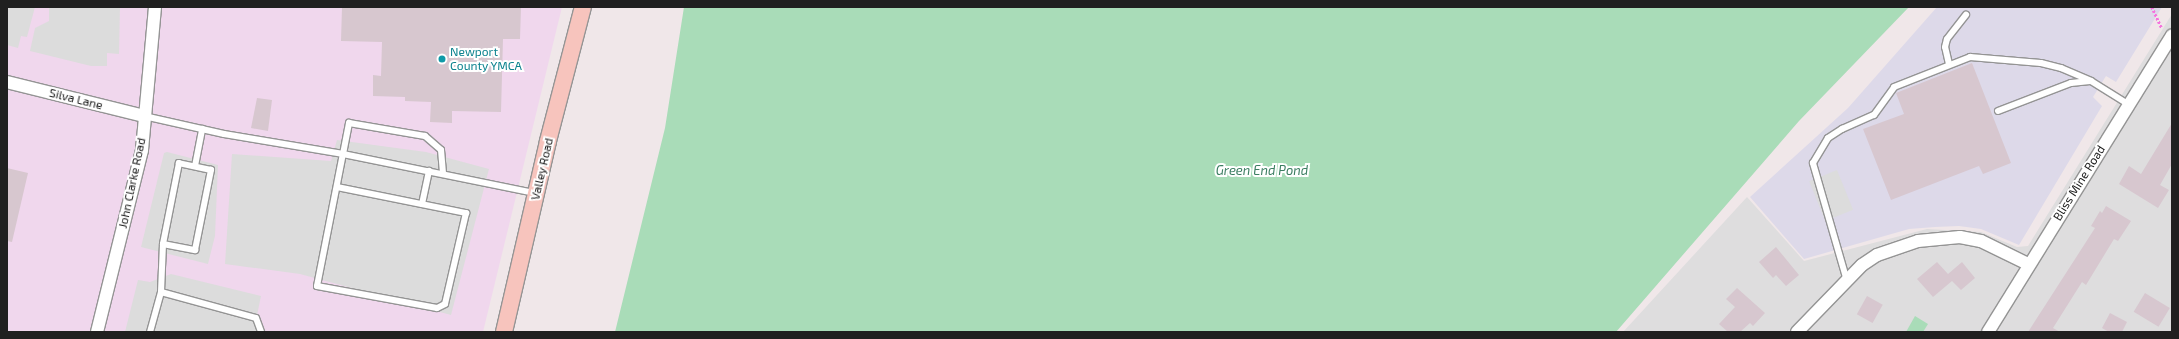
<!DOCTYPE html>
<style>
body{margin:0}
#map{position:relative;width:2179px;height:339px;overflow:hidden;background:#f0e7e9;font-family:"Exo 2",sans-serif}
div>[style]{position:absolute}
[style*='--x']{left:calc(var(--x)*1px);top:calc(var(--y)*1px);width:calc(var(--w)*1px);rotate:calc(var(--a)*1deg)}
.residential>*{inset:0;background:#deddde}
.commercial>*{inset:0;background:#f0d7ed}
.industrial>*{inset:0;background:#ddd9e9}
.parking>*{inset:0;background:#dcdcdc;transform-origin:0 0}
.water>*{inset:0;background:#a9dcb8}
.building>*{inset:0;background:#d7c7cf;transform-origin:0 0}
.path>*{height:2.5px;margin-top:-1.25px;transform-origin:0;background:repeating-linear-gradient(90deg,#f573de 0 2px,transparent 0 4px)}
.roads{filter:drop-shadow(1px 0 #949494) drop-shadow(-1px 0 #949494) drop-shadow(0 1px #949494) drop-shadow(0 -1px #949494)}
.service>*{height:6px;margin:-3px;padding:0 3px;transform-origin:3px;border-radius:3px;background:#fff}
.minor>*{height:12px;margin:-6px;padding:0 6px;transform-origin:6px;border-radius:6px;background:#fff}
.secondary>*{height:16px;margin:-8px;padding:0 8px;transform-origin:8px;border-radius:8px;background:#f7c4bd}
.dots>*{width:11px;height:11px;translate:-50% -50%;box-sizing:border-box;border:2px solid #fff;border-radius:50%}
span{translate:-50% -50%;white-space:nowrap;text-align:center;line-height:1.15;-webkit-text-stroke:4px #fff;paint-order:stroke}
.culture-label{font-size:12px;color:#0d838f}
.left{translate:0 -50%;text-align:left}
.street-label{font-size:12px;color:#202020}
.water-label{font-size:13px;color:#3c7e62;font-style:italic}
.frame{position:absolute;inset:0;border:8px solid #202020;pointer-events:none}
</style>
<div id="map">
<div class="residential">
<div style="clip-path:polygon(2172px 14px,2172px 332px,1623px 332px,1747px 197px,1804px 261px,1927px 229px,1981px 232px,2017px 247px,2028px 246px)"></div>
</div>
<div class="commercial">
<div style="clip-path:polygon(7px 7px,562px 7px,483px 332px,7px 332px)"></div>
</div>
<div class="industrial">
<div style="clip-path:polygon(1937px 7px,2162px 7px,2116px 82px,2106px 76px,2093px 97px,2102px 106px,2019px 245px,1981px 229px,1959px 226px,1935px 227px,1909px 229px,1804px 259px,1750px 197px,1848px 108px)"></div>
</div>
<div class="parking">
<div style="clip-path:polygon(7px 7px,35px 7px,27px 37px,21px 36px,18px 48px,7px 45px)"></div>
<div style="clip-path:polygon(49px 7px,120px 7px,119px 54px,107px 53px,107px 66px,91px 66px,30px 51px,35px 28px,49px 21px)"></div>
<div style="clip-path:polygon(337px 140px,426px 152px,489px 169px,451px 315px,300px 274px,225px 264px,232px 154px,331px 161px)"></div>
<div style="clip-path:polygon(167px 152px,218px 165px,215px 236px,208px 264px,141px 247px,164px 153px)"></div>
<div style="left:1837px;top:170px;width:43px;height:30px;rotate:68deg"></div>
<div style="clip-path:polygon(171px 274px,261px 296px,255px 325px,257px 332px,125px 332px,138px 280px,150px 282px)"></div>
</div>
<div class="water">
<div style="clip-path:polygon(684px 7px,1909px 7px,1799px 121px,1616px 332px,615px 332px,665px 128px)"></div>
<div style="clip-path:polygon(1915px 316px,1928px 324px,1923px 332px,1906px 332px)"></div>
</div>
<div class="building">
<div style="clip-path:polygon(342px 7px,521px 7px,520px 39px,503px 39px,501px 112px,452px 111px,452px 123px,430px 122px,431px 102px,405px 101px,405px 97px,373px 96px,373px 75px,381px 76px,382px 42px,341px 41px)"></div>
<div style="clip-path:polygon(1972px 63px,2011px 163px,1983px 174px,1979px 166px,1891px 200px,1863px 129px,1904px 114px,1896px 93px)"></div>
<div style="clip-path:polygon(257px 98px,272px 100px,268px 131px,251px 128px)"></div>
<div style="clip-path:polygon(2172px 123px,2172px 164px,2160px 185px,2169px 190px,2158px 208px,2119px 184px,2129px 166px,2141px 174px)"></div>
<div style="clip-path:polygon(7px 168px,28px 173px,12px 242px,7px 241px)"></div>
<div style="clip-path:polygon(2106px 206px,2131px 221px,2118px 241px,2114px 239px,2086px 285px,2082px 282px,2053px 328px,2060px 332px,2028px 332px,2095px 228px,2091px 226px,2100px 211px,2102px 213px)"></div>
<div style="clip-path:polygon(1776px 247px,1799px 275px,1786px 286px,1776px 275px,1773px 278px,1759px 262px)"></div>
<div style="clip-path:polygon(1937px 262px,1948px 274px,1962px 262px,1975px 278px,1961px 290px,1952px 281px,1933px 297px,1917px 279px)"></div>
<div style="clip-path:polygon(1737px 288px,1765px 313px,1753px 326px,1750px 323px,1740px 332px,1728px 332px,1719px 324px,1735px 307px,1726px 299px)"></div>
<div style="left:2145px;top:293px;width:29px;height:22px;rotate:31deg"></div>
<div style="left:1867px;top:296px;width:18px;height:21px;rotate:29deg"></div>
<div style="clip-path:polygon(2110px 313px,2127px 322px,2122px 332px,2109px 332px,2102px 328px)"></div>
</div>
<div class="path">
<div style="--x:2152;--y:7;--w:23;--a:65"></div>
</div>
<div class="roads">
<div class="service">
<div style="--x:1949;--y:64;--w:17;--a:-103"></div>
<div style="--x:1945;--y:47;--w:8;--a:-76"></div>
<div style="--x:1947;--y:39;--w:31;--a:-52"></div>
<div style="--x:1998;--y:111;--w:78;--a:-21"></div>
<div style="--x:2071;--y:83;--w:19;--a:-6"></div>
<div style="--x:144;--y:116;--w:82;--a:12.7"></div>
<div style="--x:224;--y:134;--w:121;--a:9.5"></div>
<div style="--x:343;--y:154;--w:32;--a:-79"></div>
<div style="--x:349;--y:123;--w:77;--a:9.7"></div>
<div style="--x:425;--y:136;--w:21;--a:41"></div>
<div style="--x:441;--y:150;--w:24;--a:85"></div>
<div style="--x:195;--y:166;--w:38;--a:-79"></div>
<div style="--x:337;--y:187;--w:132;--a:11.4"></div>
<div style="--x:466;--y:213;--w:93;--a:103"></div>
<div style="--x:445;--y:304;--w:9;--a:153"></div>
<div style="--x:437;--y:308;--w:122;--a:-169.6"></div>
<div style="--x:317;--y:286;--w:135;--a:-78.9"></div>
<div style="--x:343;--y:154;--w:196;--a:11.5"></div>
<div style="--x:422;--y:204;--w:34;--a:-78"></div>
<div style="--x:163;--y:244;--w:33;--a:11"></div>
<div style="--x:195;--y:250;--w:82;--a:-78.7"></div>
<div style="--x:211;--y:170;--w:33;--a:-168"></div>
<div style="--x:179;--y:163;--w:83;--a:101.2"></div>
<div style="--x:163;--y:244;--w:48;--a:92.4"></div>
<div style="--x:161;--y:292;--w:98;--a:15.3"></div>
<div style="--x:256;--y:318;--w:15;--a:70"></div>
<div style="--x:1847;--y:281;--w:123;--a:-106.1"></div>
<div style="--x:1813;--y:163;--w:29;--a:-59"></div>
<div style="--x:1828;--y:138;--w:17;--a:-33"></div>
<div style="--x:1842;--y:129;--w:35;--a:-24"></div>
<div style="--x:1874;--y:115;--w:34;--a:-54"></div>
<div style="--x:1894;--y:87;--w:82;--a:-21.5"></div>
<div style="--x:1970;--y:57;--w:71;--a:4.8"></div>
<div style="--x:2041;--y:63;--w:21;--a:14"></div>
<div style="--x:2061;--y:68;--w:33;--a:23"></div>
<div style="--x:2091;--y:81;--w:44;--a:31.9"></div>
<div style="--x:150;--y:332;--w:41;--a:-74.6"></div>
</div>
<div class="minor">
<div style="--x:7;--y:82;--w:141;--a:13.9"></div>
<div style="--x:97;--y:332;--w:187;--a:-76.1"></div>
<div style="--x:142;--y:150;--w:144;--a:-84.8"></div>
<div style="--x:1797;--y:332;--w:93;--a:-45.9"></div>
<div style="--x:1862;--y:265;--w:18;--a:-34"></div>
<div style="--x:1877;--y:255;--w:43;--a:-18.9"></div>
<div style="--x:1918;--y:241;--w:42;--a:-5.4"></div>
<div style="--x:1960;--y:237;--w:21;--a:11"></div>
<div style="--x:1981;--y:241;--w:52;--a:26.1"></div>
<div style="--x:1988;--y:332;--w:349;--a:-58.2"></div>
</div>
<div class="secondary">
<div style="--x:504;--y:332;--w:196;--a:-77"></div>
<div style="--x:548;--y:141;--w:138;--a:-75.4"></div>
</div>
</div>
<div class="dots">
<div style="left:442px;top:59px;background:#0f9aa8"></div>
</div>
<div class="culture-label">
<span class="left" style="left:450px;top:59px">Newport<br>County YMCA</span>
</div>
<div class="street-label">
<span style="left:76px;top:99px;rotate:14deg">Silva Lane</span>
<span style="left:542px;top:169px;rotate:-77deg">Valley Road</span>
<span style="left:132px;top:183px;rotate:-78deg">John Clarke Road</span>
<span style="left:2079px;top:183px;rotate:-58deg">Bliss Mine Road</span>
</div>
<div class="water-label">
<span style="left:1262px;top:170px">Green End Pond</span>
</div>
<div class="frame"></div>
</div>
